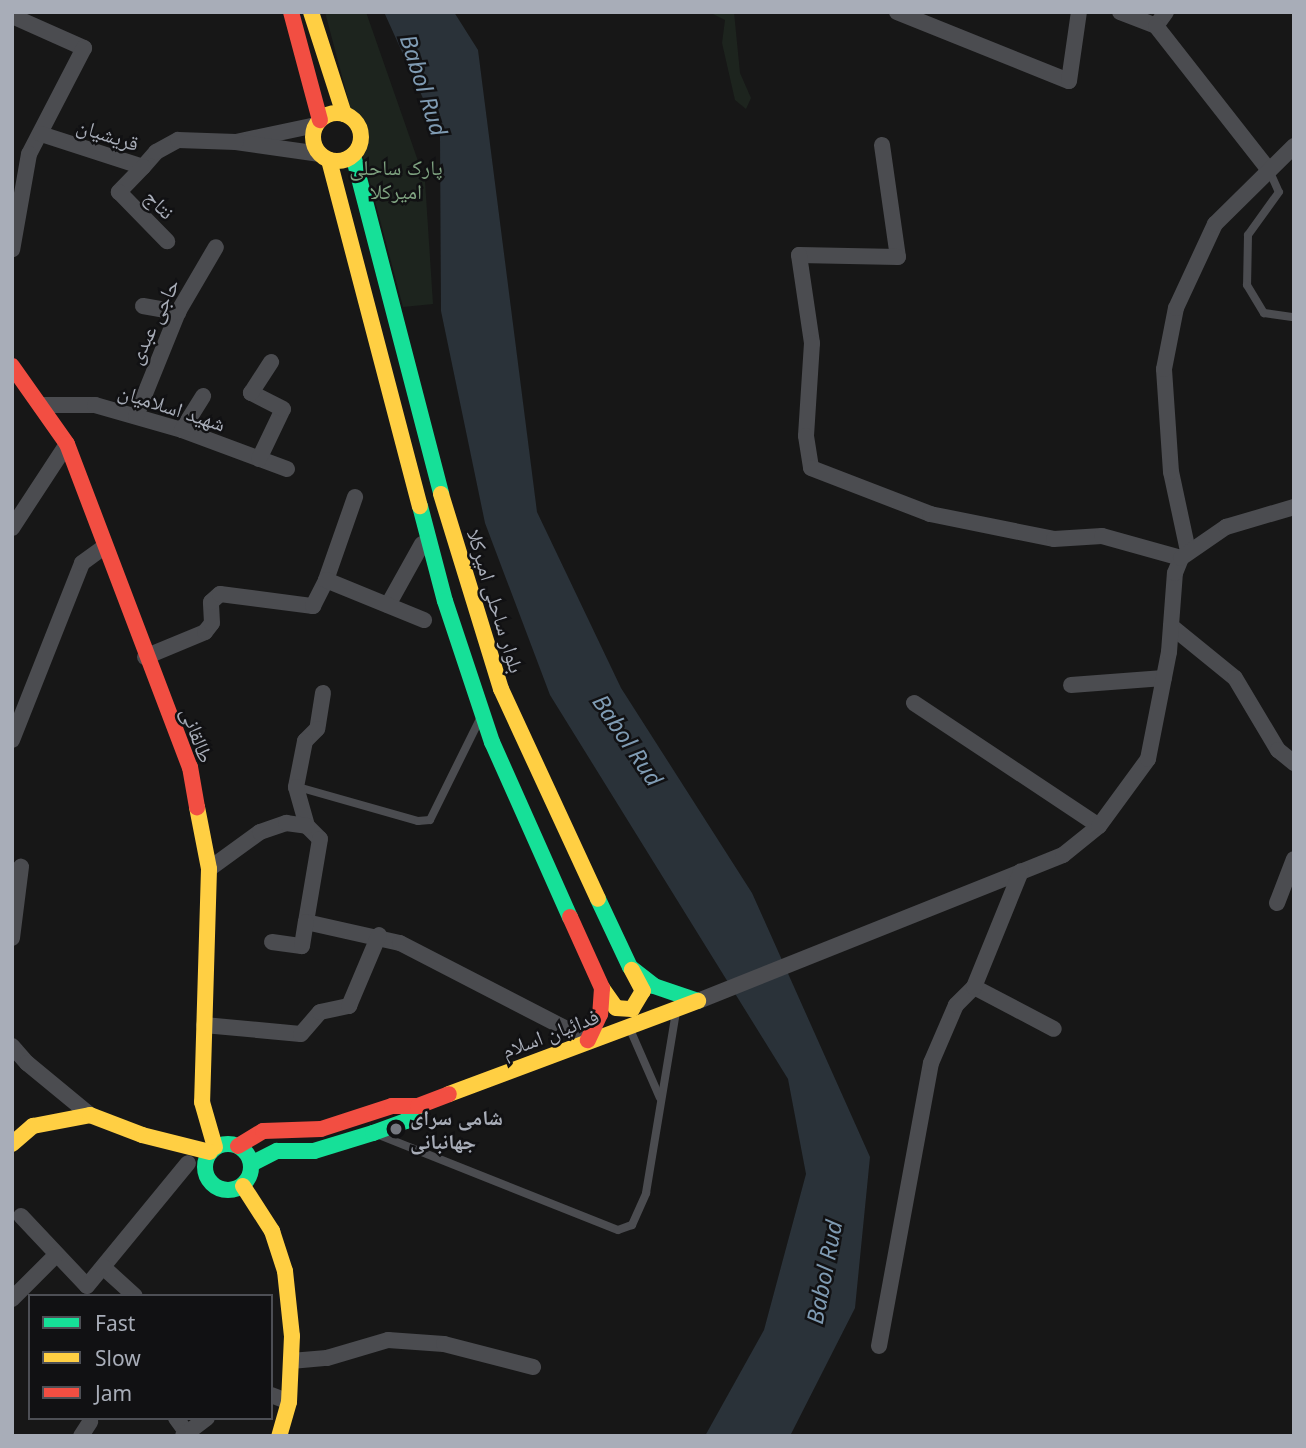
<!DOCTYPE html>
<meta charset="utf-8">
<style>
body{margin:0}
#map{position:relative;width:1306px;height:1448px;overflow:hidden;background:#171717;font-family:"Noto Sans","Noto Naskh Arabic",sans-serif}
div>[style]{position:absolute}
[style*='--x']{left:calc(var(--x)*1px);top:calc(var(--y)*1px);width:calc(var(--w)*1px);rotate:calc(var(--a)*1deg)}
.green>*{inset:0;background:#1d241e}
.water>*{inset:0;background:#2a3239}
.lane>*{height:8px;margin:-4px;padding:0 4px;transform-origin:4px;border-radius:4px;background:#4b4c50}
.street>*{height:16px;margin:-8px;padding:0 8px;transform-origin:8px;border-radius:8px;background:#4b4c50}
.fast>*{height:16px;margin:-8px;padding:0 8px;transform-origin:8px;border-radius:8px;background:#16e098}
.fast>.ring{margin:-8px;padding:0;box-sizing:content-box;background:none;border:16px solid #16e098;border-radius:50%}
.slow>*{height:16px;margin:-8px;padding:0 8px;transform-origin:8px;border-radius:8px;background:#ffcf43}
.slow>.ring{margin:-8px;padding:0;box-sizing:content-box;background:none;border:16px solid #ffcf43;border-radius:50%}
.jam>*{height:16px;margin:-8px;padding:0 8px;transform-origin:8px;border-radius:8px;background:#f24e42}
.dots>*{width:19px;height:19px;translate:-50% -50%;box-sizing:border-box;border:4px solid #111113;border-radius:50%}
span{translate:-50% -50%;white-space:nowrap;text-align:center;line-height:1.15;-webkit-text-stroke:5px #111113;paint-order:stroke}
.street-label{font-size:21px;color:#a8adb8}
.park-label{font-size:21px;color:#7fa381}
.poi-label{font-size:21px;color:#a8adb8;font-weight:700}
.left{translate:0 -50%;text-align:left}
.water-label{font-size:23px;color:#7f9bb3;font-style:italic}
.frame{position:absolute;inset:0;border:14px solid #a8adb8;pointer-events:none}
.legend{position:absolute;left:28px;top:1294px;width:245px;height:126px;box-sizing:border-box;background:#111113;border:2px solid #4d4f55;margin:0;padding:9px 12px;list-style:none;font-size:21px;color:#a8adb8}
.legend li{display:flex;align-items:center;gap:14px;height:35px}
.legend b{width:35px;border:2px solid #4d4f55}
</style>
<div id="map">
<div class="green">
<div style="clip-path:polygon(325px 12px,366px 12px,425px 181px,433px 304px,403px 307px)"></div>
<div style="clip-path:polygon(709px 12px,734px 12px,740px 73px,751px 98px,746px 109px,735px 100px,722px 43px,725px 20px)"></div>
</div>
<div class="water">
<div style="clip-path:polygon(384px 12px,454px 12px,478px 50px,537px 512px,621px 688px,752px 893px,870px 1157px,855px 1308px,790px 1436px,705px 1436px,764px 1330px,806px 1174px,788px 1079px,550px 695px,485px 523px,441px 311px,440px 136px)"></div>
</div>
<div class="lane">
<div style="--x:1269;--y:170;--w:24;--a:66"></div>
<div style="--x:1279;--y:192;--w:53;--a:125.8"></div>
<div style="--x:1248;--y:235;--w:50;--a:91.1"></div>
<div style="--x:1247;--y:285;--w:33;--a:59"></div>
<div style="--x:1264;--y:313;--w:30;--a:8"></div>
<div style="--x:298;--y:787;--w:125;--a:15.8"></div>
<div style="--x:418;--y:821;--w:12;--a:-5"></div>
<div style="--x:430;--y:820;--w:113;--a:-63.7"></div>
<div style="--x:629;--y:1027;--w:77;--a:66.4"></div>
<div style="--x:379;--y:1135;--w:257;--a:21.7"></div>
<div style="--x:618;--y:1230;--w:15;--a:-20"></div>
<div style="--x:632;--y:1225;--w:35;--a:-66"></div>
<div style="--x:646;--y:1193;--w:183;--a:-80.6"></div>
</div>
<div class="street">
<div style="--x:897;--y:12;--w:185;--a:21.9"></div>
<div style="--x:1069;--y:81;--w:70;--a:-81.8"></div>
<div style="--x:1120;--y:12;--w:39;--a:21"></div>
<div style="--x:1166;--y:12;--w:17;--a:126"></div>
<div style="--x:1156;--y:26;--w:183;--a:51.9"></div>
<div style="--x:12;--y:16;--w:79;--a:24"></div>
<div style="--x:84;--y:48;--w:119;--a:117.4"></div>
<div style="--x:29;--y:154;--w:97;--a:100"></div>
<div style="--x:316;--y:125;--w:82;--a:168"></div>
<div style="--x:236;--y:142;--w:85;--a:8.1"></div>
<div style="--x:41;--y:134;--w:107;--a:17.9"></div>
<div style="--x:143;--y:167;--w:20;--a:-49"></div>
<div style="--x:156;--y:152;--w:25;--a:-29"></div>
<div style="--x:178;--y:140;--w:58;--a:2"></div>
<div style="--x:882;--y:145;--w:113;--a:81.9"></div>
<div style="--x:898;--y:257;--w:99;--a:-178.8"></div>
<div style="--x:799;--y:255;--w:89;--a:81.6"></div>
<div style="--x:812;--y:343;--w:93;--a:93.7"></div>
<div style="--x:806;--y:436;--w:32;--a:81"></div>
<div style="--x:811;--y:468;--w:128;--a:21.1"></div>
<div style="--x:930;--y:514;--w:126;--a:11.4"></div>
<div style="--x:1054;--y:539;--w:48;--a:-3.6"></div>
<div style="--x:1102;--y:536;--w:82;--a:15.6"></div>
<div style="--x:143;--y:167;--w:35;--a:134"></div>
<div style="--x:119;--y:192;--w:69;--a:45.6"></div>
<div style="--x:143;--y:306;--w:36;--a:10"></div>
<div style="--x:41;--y:405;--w:54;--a:0"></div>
<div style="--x:95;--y:405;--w:91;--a:16"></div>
<div style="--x:182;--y:430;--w:112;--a:20.4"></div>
<div style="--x:136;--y:416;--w:112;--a:-68"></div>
<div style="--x:178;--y:312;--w:75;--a:-59.7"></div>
<div style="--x:182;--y:430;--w:40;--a:-58"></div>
<div style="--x:259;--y:459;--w:55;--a:-64.4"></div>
<div style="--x:283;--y:409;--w:36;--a:-153"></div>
<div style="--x:251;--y:393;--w:37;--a:-57"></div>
<div style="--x:12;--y:528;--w:100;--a:-56.8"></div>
<div style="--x:1188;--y:551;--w:81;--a:-102.1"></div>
<div style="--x:1171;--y:472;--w:103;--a:-93.9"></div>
<div style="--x:1164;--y:369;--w:62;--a:-78.9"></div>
<div style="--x:1176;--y:308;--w:93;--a:-65.1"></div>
<div style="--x:1215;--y:224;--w:111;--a:-44.6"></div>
<div style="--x:326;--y:580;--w:88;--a:-70.7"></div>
<div style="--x:388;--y:605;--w:70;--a:-60.9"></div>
<div style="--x:1171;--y:626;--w:82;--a:39.1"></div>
<div style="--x:1235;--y:678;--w:84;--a:59.2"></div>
<div style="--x:1278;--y:750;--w:21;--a:39"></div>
<div style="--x:145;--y:657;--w:65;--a:-22.6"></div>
<div style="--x:205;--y:632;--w:11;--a:-52"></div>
<div style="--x:212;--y:623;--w:21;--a:-93"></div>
<div style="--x:211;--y:602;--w:12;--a:-42"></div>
<div style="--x:220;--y:594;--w:94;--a:7.4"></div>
<div style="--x:313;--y:606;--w:29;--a:-63"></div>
<div style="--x:326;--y:580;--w:106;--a:22.2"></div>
<div style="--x:1071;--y:685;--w:93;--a:-4.3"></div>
<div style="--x:323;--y:693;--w:36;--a:99"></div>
<div style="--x:317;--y:729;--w:17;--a:135"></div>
<div style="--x:305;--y:741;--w:47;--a:101.1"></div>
<div style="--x:296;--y:787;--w:41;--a:74.2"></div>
<div style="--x:307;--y:826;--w:18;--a:45"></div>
<div style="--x:320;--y:839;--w:84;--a:99.6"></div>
<div style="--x:306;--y:922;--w:96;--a:12.6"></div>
<div style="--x:400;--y:943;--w:212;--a:27.3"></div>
<div style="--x:914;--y:703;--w:222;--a:33.6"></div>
<div style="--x:12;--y:740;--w:190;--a:-68.4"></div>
<div style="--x:82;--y:563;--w:27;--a:-36"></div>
<div style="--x:209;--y:869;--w:63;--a:-36"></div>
<div style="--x:260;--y:832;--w:28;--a:-19"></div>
<div style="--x:286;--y:823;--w:21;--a:8"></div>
<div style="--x:1277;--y:903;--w:47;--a:-68.9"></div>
<div style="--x:12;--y:938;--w:72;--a:-82.8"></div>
<div style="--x:272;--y:942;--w:30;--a:8"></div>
<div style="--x:302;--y:946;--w:24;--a:-81"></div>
<div style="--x:974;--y:987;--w:90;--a:27.7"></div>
<div style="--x:698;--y:1001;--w:393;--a:-21.8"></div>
<div style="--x:1063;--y:855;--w:46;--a:-38.9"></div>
<div style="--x:1099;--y:826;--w:83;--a:-53.8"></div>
<div style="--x:1148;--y:759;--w:109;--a:-78.9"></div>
<div style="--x:1169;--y:652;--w:79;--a:-85.7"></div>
<div style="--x:1175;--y:573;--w:16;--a:-68"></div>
<div style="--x:1181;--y:558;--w:55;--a:-34.6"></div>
<div style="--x:1226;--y:527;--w:71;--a:-16.4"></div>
<div style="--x:204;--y:1025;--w:97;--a:5.3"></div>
<div style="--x:301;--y:1034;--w:29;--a:-49"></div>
<div style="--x:320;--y:1012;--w:30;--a:-12"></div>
<div style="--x:349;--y:1006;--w:77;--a:-67.1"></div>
<div style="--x:12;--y:1046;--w:23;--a:49"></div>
<div style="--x:27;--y:1063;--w:82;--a:39.5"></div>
<div style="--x:21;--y:1216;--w:96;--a:46.7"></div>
<div style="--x:87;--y:1286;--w:159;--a:-50.6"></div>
<div style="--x:103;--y:1267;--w:43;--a:42.2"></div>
<div style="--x:12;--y:1299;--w:61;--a:-45"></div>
<div style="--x:879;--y:1346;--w:288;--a:-79.6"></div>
<div style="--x:931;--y:1063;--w:63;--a:-66.7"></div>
<div style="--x:956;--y:1005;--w:25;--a:-45"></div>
<div style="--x:974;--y:987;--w:125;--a:-67.9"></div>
<div style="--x:291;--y:1361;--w:36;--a:-5"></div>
<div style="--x:327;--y:1358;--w:64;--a:-16.4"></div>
<div style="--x:388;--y:1340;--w:56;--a:4.1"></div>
<div style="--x:444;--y:1344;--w:92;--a:14.5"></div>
<div style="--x:271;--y:1395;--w:19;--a:21"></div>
<div style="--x:176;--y:1418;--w:19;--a:54"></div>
<div style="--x:81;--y:1436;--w:17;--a:-57"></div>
<div style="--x:183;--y:1436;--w:30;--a:-37"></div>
</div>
<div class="fast">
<div style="--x:353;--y:155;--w:350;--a:75.4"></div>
<div style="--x:420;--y:506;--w:98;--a:75.3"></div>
<div style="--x:445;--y:601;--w:149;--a:71.6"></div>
<div style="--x:492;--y:742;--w:192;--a:66"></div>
<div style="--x:598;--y:899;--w:75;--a:64.8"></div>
<div style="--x:630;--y:967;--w:31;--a:38"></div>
<div style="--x:654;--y:986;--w:46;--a:18.8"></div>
<div class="ring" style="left:205px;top:1144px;width:30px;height:30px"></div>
<div style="--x:251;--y:1164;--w:29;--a:-27"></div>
<div style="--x:277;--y:1151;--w:37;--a:0"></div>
<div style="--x:314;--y:1151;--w:62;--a:-17"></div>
<div style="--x:373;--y:1133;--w:35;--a:-20"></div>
<div style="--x:406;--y:1121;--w:19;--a:-51"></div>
</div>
<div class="slow">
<div style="--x:311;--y:12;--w:107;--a:72.1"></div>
<div class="ring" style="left:313px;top:113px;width:32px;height:32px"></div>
<div style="--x:329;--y:160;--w:358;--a:75.3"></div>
<div style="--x:441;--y:494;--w:204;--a:72.9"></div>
<div style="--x:501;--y:689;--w:231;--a:65.2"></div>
<div style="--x:197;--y:807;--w:63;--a:79"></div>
<div style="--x:209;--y:869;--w:233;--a:91.7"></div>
<div style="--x:202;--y:1102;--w:47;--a:73.9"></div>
<div style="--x:602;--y:988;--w:24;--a:55"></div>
<div style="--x:616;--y:1008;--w:16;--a:4"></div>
<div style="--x:632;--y:1009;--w:21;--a:-59"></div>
<div style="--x:643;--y:991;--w:24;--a:-118"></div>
<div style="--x:449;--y:1094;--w:266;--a:-20.5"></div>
<div style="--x:12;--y:1144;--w:28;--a:-41"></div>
<div style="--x:33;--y:1126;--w:58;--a:-10.9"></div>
<div style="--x:90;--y:1115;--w:56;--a:21"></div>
<div style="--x:142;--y:1135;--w:70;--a:14"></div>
<div style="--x:243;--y:1186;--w:54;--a:57.2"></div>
<div style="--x:272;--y:1231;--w:42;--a:72"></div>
<div style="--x:285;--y:1271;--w:65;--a:83.9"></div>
<div style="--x:292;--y:1336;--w:66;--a:92.6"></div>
<div style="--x:289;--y:1402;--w:35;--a:106"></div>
</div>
<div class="jam">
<div style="--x:291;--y:12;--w:112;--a:75"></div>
<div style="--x:12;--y:366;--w:95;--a:54.8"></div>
<div style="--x:67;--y:444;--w:346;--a:69.2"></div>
<div style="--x:190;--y:767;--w:41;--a:80.1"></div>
<div style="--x:570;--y:917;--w:78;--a:65.7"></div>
<div style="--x:602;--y:988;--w:26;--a:94"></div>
<div style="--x:600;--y:1014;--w:29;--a:115"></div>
<div style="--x:238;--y:1146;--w:29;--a:-31"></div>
<div style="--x:263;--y:1131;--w:58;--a:-2"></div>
<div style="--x:321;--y:1129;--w:75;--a:-17.9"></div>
<div style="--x:392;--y:1106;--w:26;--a:0"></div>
<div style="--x:418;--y:1106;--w:33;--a:-21"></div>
</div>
<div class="dots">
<div style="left:396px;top:1129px;background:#757880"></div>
</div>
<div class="street-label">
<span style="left:108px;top:134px;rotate:18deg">قریشیان</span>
<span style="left:160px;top:204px;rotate:45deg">نتاج</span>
<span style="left:153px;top:321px;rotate:-64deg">حاجی عبدی</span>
<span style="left:172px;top:407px;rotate:18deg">شهید اسلامیان</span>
<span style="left:496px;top:601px;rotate:73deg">بلوار ساحلی امیرکلا</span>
<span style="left:198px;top:735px;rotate:70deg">طالقانی</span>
<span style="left:550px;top:1033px;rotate:-21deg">فدائیان اسلام</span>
</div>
<div class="park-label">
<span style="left:396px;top:179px">پارک ساحلی<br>امیرکلا</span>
</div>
<div class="poi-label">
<span class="left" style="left:410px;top:1129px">شامی سرای<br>جهانبانی</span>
</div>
<div class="water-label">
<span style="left:424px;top:85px;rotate:72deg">Babol Rud</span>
<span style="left:628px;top:740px;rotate:56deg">Babol Rud</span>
<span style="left:824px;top:1272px;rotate:-79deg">Babol Rud</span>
</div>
<div class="frame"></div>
<ul class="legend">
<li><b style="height:9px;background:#16e098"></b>Fast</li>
<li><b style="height:9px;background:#ffcf43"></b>Slow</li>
<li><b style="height:9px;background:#f24e42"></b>Jam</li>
</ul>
</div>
